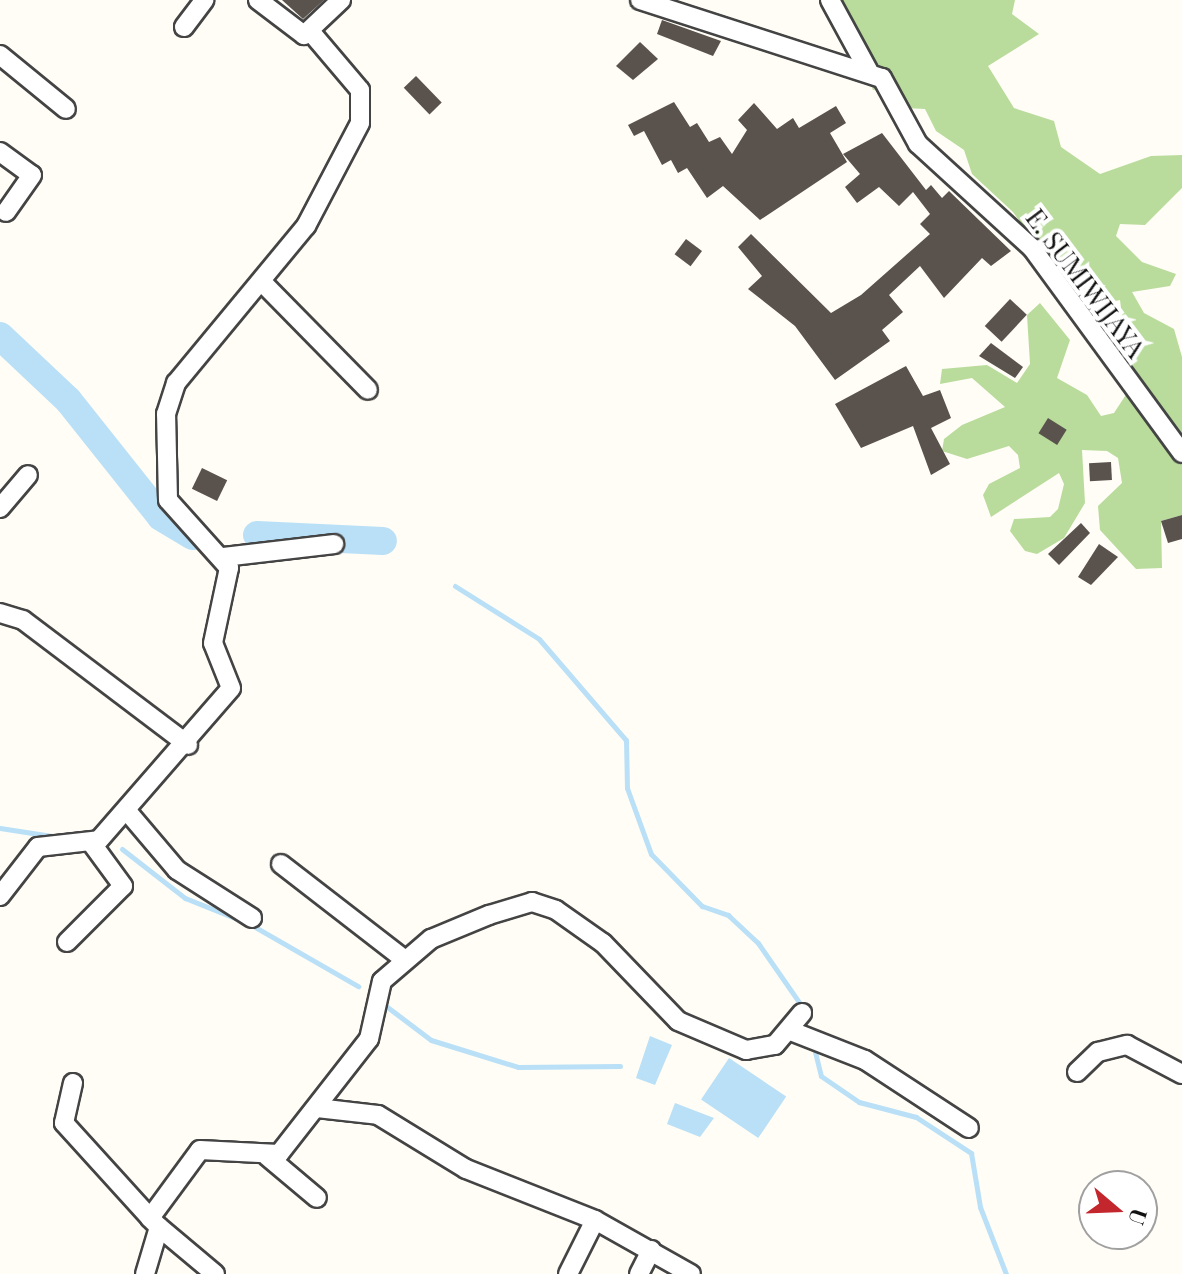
<!DOCTYPE html>
<style>
body{margin:0}
#map{position:relative;width:1182px;height:1274px;overflow:hidden;background:#fffdf5;font-family:"Playfair Display",serif}
div>[style]{position:absolute}
[style*='--x']{left:calc(var(--x)*1px);top:calc(var(--y)*1px);width:calc(var(--w)*1px);rotate:calc(var(--a)*1deg)}
.forest>*{inset:0;background:#b9dc9c}
.water>*{inset:0;background:#b9e0f7;transform-origin:0 0}
.stream>*{height:5px;margin:-2.5px;padding:0 2.5px;transform-origin:2.5px;border-radius:2.5px;background:#b9e0f7}
.river>*{height:28px;margin:-14px;padding:0 14px;transform-origin:14px;border-radius:14px;background:#b9e0f7}
.building>*{inset:0;background:#5a524d;transform-origin:0 0}
.roads{filter:drop-shadow(2px 0 #444) drop-shadow(-2px 0 #444) drop-shadow(0 2px #444) drop-shadow(0 -2px #444)}
.minor>*{height:18px;margin:-9px;padding:0 9px;transform-origin:9px;border-radius:9px;background:#fff}
span{translate:-50% -50%;white-space:nowrap;text-align:center;line-height:1.15;-webkit-text-stroke:8px #fff;paint-order:stroke}
.street-label{font-size:26px;color:#111}
.north{position:absolute;left:1078px;top:1170px;width:80px;height:80px;box-sizing:border-box;background:#fff;border:2px solid #a0a0a0;border-radius:50%;rotate:109deg;font-size:22px;font-weight:700;line-height:32px;text-align:center;color:#111}
.north::after{content:'';display:block;margin:auto;width:28px;height:36px;background:#c4262e;clip-path:polygon(50% 0,100% 100%,50% 72%,0 100%)}
</style>
<div id="map">
<div class="forest">
<div style="clip-path:polygon(837px 0,1015px 0,1012px 14px,1039px 34px,988px 66px,1014px 108px,1054px 121px,1061px 147px,1100px 174px,1151px 156px,1182px 155px,1182px 188px,1145px 225px,1120px 224px,1116px 236px,1142px 262px,1176px 274px,1170px 286px,1132px 292px,1144px 313px,1174px 329px,1182px 357px,1182px 515px,1161px 521px,1162px 568px,1136px 569px,1100px 530px,1098px 506px,1122px 483px,1118px 458px,1107px 451px,1082px 450px,1085px 503px,1064px 538px,1037px 554px,1025px 551px,1010px 531px,1014px 519px,1050px 517px,1058px 509px,1064px 484px,1059px 473px,991px 517px,983px 495px,989px 484px,1020px 468px,1018px 455px,1009px 446px,967px 459px,942px 451px,944px 439px,962px 425px,1005px 407px,972px 378px,940px 384px,942px 369px,987px 365px,1017px 383px,1030px 364px,1027px 315px,1040px 303px,1070px 340px,1057px 378px,1087px 395px,1101px 416px,1114px 413px,1131px 387px,1101px 328px,1123px 324px,1120px 300px,1082px 308px,1013px 212px,972px 174px,964px 150px,936px 131px,925px 109px,905px 108px,889px 88px,873px 90px)"></div>
</div>
<div class="water">
<div style="clip-path:polygon(650px 1036px,672px 1045px,655px 1085px,636px 1078px)"></div>
<div style="left:729px;top:1058px;width:69px;height:50px;rotate:34deg"></div>
<div style="clip-path:polygon(675px 1103px,714px 1118px,700px 1137px,667px 1124px)"></div>
</div>
<div class="stream">
<div style="--x:455;--y:586;--w:99;--a:32.2"></div>
<div style="--x:539;--y:639;--w:133;--a:49.3"></div>
<div style="--x:626;--y:740;--w:48;--a:88.8"></div>
<div style="--x:627;--y:788;--w:70;--a:70"></div>
<div style="--x:651;--y:854;--w:73;--a:45.6"></div>
<div style="--x:702;--y:906;--w:28;--a:19"></div>
<div style="--x:728;--y:915;--w:41;--a:43"></div>
<div style="--x:758;--y:943;--w:79;--a:55.3"></div>
<div style="--x:0;--y:828;--w:59;--a:8.8"></div>
<div style="--x:122;--y:849;--w:80;--a:37.9"></div>
<div style="--x:185;--y:898;--w:59;--a:21.8"></div>
<div style="--x:250;--y:924;--w:125;--a:29.9"></div>
<div style="--x:382;--y:1003;--w:61;--a:37.1"></div>
<div style="--x:431;--y:1040;--w:91;--a:17.2"></div>
<div style="--x:518;--y:1067;--w:102;--a:-0.6"></div>
<div style="--x:813;--y:1044;--w:33;--a:76"></div>
<div style="--x:821;--y:1076;--w:46;--a:34.4"></div>
<div style="--x:859;--y:1102;--w:59;--a:14.7"></div>
<div style="--x:916;--y:1117;--w:66;--a:33.2"></div>
<div style="--x:971;--y:1153;--w:55;--a:80.5"></div>
<div style="--x:980;--y:1207;--w:72;--a:68.8"></div>
</div>
<div class="river">
<div style="--x:0;--y:336;--w:93;--a:43.3"></div>
<div style="--x:68;--y:400;--w:149;--a:51.5"></div>
<div style="--x:161;--y:517;--w:37;--a:31"></div>
<div style="--x:257;--y:535;--w:126;--a:2.7"></div>
</div>
<div class="building">
<div style="clip-path:polygon(282px 0,324px 0,303px 19px)"></div>
<div style="clip-path:polygon(662px 20px,721px 41px,713px 56px,657px 34px)"></div>
<div style="clip-path:polygon(640px 42px,658px 59px,633px 80px,616px 66px)"></div>
<div style="left:416px;top:76px;width:37px;height:17px;rotate:46deg"></div>
<div style="clip-path:polygon(674px 102px,690px 127px,697px 123px,709px 142px,720px 137px,732px 154px,747px 130px,738px 120px,754px 103px,777px 129px,793px 118px,799px 128px,836px 106px,846px 123px,830px 133px,847px 162px,760px 220px,723px 186px,707px 198px,687px 168px,678px 173px,671px 160px,662px 165px,644px 131px,634px 136px,628px 125px)"></div>
<div style="clip-path:polygon(882px 133px,926px 190px,931px 185px,942px 198px,949px 191px,1011px 251px,991px 266px,982px 258px,944px 298px,920px 266px,889px 295px,903px 312px,882px 330px,890px 341px,835px 380px,795px 326px,748px 289px,762px 276px,738px 247px,751px 234px,831px 313px,861px 295px,930px 234px,920px 224px,930px 214px,913px 192px,899px 206px,879px 187px,857px 203px,845px 187px,860px 174px,843px 154px)"></div>
<div style="left:686px;top:239px;width:20px;height:19px;rotate:37deg"></div>
<div style="left:1010px;top:299px;width:23px;height:37px;rotate:43deg"></div>
<div style="clip-path:polygon(991px 343px,1023px 367px,1015px 378px,979px 356px)"></div>
<div style="clip-path:polygon(906px 366px,923px 396px,940px 390px,951px 418px,931px 428px,950px 464px,931px 475px,913px 426px,861px 448px,835px 404px)"></div>
<div style="left:1048px;top:418px;width:22px;height:18px;rotate:32deg"></div>
<div style="left:1111px;top:462px;width:18px;height:22px;rotate:87deg"></div>
<div style="left:202px;top:468px;width:28px;height:23px;rotate:26deg"></div>
<div style="clip-path:polygon(1182px 515px,1182px 539px,1168px 543px,1161px 521px)"></div>
<div style="clip-path:polygon(1081px 523px,1090px 533px,1059px 565px,1048px 554px)"></div>
<div style="clip-path:polygon(1099px 544px,1118px 557px,1091px 585px,1078px 577px)"></div>
</div>
<div class="roads">
<div class="minor">
<div style="--x:258;--y:0;--w:58;--a:37.3"></div>
<div style="--x:304;--y:35;--w:51;--a:-43.4"></div>
<div style="--x:640;--y:0;--w:254;--a:17.9"></div>
<div style="--x:882;--y:78;--w:75;--a:61.4"></div>
<div style="--x:918;--y:144;--w:154;--a:42.4"></div>
<div style="--x:1032;--y:248;--w:254;--a:53.8"></div>
<div style="--x:830;--y:0;--w:80;--a:61.5"></div>
<div style="--x:184;--y:27;--w:34;--a:-53"></div>
<div style="--x:0;--y:55;--w:85;--a:39.3"></div>
<div style="--x:0;--y:152;--w:39;--a:36"></div>
<div style="--x:32;--y:175;--w:45;--a:125.1"></div>
<div style="--x:262;--y:282;--w:151;--a:45.5"></div>
<div style="--x:0;--y:508;--w:43;--a:-49.7"></div>
<div style="--x:224;--y:557;--w:111;--a:-6.7"></div>
<div style="--x:0;--y:613;--w:24;--a:17"></div>
<div style="--x:23;--y:620;--w:207;--a:37.1"></div>
<div style="--x:127;--y:811;--w:77;--a:49.7"></div>
<div style="--x:177;--y:870;--w:89;--a:32.6"></div>
<div style="--x:281;--y:864;--w:155;--a:37.7"></div>
<div style="--x:0;--y:896;--w:62;--a:-52.2"></div>
<div style="--x:38;--y:847;--w:61;--a:-6.5"></div>
<div style="--x:99;--y:840;--w:201;--a:-49"></div>
<div style="--x:231;--y:688;--w:48;--a:-111.8"></div>
<div style="--x:213;--y:643;--w:77;--a:-78"></div>
<div style="--x:229;--y:568;--w:91;--a:-131.9"></div>
<div style="--x:168;--y:500;--w:86;--a:-91.3"></div>
<div style="--x:166;--y:414;--w:33;--a:-72"></div>
<div style="--x:176;--y:383;--w:204;--a:-50.4"></div>
<div style="--x:306;--y:226;--w:116;--a:-62.3"></div>
<div style="--x:360;--y:123;--w:33;--a:-90"></div>
<div style="--x:360;--y:90;--w:77;--a:-130.3"></div>
<div style="--x:67;--y:942;--w:79;--a:-45"></div>
<div style="--x:123;--y:886;--w:51;--a:-126.2"></div>
<div style="--x:791;--y:1031;--w:79;--a:21.4"></div>
<div style="--x:865;--y:1060;--w:124;--a:33.2"></div>
<div style="--x:1077;--y:1072;--w:29;--a:-44"></div>
<div style="--x:1098;--y:1052;--w:30;--a:-14"></div>
<div style="--x:1127;--y:1045;--w:62;--a:27.8"></div>
<div style="--x:73;--y:1083;--w:41;--a:102.7"></div>
<div style="--x:64;--y:1123;--w:128;--a:47.8"></div>
<div style="--x:317;--y:1108;--w:61;--a:6.5"></div>
<div style="--x:378;--y:1115;--w:103;--a:31.5"></div>
<div style="--x:466;--y:1169;--w:139;--a:21.6"></div>
<div style="--x:595;--y:1220;--w:110;--a:29.4"></div>
<div style="--x:267;--y:1156;--w:65;--a:40"></div>
<div style="--x:159;--y:1227;--w:73;--a:40"></div>
<div style="--x:145;--y:1274;--w:49;--a:-73.4"></div>
<div style="--x:159;--y:1227;--w:13;--a:-135"></div>
<div style="--x:150;--y:1218;--w:84;--a:-53.7"></div>
<div style="--x:200;--y:1150;--w:79;--a:2.9"></div>
<div style="--x:279;--y:1154;--w:146;--a:-52"></div>
<div style="--x:369;--y:1039;--w:59;--a:-77.4"></div>
<div style="--x:382;--y:981;--w:65;--a:-40.6"></div>
<div style="--x:431;--y:939;--w:63;--a:-22.5"></div>
<div style="--x:489;--y:915;--w:45;--a:-16.8"></div>
<div style="--x:532;--y:902;--w:25;--a:18"></div>
<div style="--x:556;--y:910;--w:57;--a:35.1"></div>
<div style="--x:603;--y:943;--w:108;--a:46.1"></div>
<div style="--x:678;--y:1021;--w:74;--a:23.1"></div>
<div style="--x:746;--y:1050;--w:29;--a:-10"></div>
<div style="--x:775;--y:1045;--w:42;--a:-49.8"></div>
<div style="--x:568;--y:1274;--w:60;--a:-63.4"></div>
<div style="--x:639;--y:1274;--w:27;--a:-63"></div>
</div>
</div>
<div class="street-label">
<span style="left:1086px;top:283px;rotate:53deg">E. SUMIWIJAYA</span>
</div>
<div class="north">U</div>
</div>
